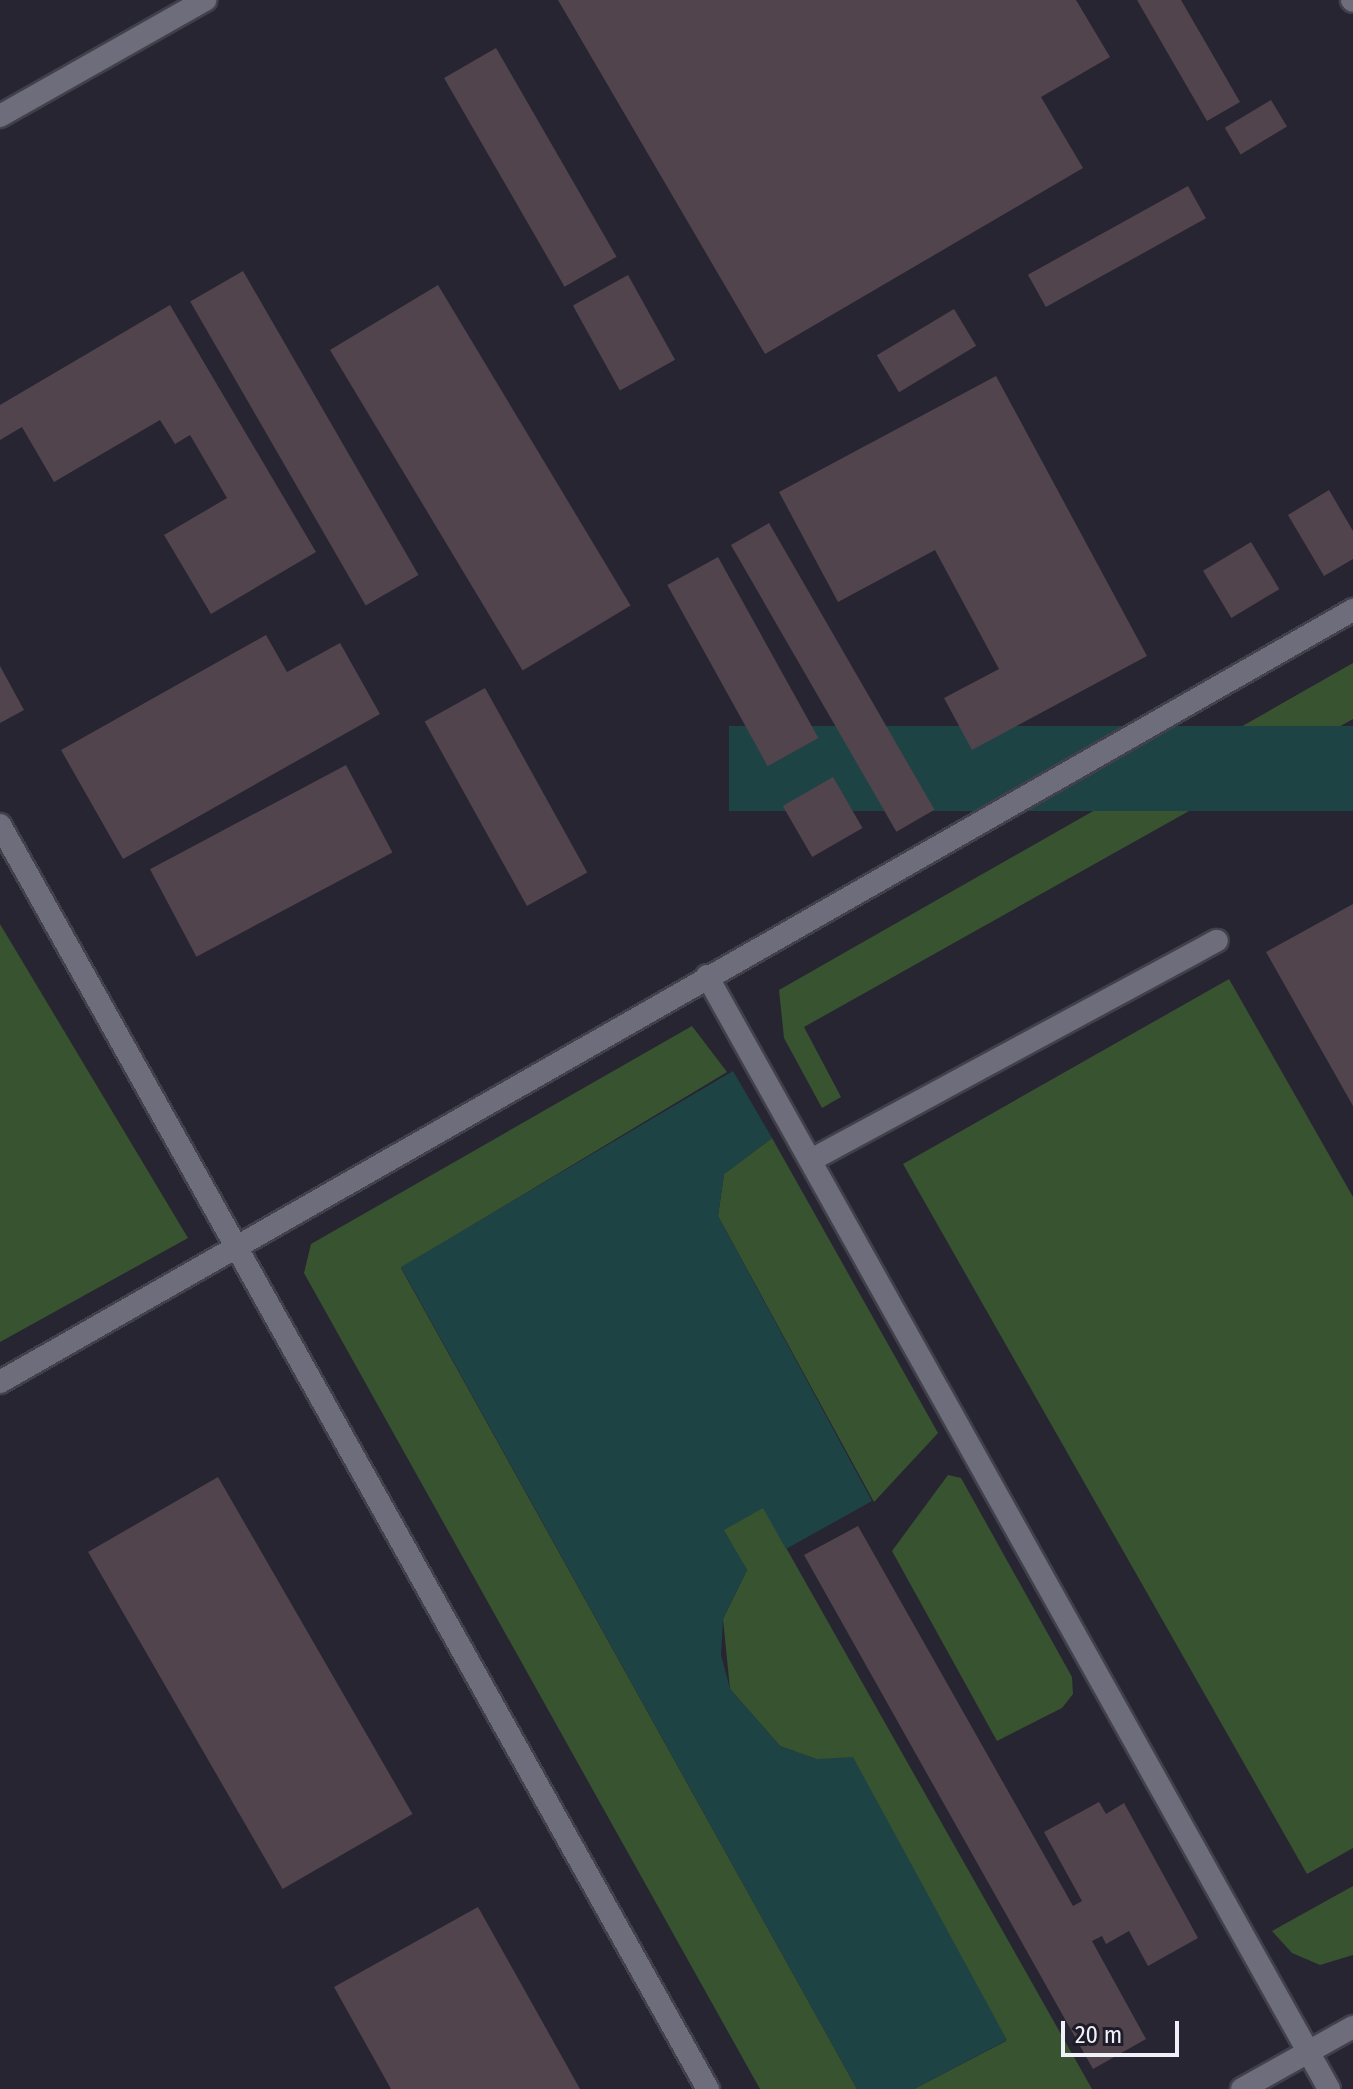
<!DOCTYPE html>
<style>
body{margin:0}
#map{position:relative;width:1353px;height:2089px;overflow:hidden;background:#272532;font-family:"Fira Sans Condensed",sans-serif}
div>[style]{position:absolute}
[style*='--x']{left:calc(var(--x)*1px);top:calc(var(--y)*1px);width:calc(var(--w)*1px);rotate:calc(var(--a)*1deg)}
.green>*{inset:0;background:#385330}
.water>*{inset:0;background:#1e4344;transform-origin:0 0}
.building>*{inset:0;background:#51444d;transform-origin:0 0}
.roads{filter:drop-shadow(2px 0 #41404b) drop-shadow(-2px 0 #41404b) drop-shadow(0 2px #41404b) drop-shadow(0 -2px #41404b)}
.service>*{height:22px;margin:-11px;padding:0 11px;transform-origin:11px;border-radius:11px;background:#6e6d7b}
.minor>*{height:22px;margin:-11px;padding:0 11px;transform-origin:11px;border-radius:11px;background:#6e6d7b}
.tertiary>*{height:22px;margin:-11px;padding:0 11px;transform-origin:11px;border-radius:11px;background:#6e6d7b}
span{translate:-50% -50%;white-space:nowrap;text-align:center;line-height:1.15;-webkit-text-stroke:6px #1d1c28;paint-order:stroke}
.scale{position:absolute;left:1061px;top:2021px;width:118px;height:36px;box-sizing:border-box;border:4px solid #f0f0f8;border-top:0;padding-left:10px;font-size:24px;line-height:28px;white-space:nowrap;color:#f0f0f8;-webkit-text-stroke:6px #1d1c28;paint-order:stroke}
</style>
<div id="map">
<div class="green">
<div style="clip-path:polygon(1353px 663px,1353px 719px,804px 1027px,841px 1097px,822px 1108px,784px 1038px,779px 990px)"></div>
<div style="clip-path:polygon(0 924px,188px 1238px,0 1342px)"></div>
<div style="clip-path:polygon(1229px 979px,1353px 1197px,1353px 1848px,1307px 1874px,903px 1164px)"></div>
<div style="clip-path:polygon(692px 1026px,727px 1072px,401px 1268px,857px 2089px,760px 2089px,304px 1273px,311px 1244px)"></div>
<div style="clip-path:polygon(772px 1138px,938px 1433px,874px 1502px,718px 1216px,724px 1174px)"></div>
<div style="clip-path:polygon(948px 1475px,961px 1478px,1072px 1677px,1073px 1694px,1062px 1708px,997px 1741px,892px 1551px)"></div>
<div style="clip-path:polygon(763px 1507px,1092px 2089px,914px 2089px,1006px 2041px,816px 1759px,780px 1746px,730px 1689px,723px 1619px,747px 1570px,723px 1530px)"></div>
<div style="clip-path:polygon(1353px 1886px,1353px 1955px,1320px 1965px,1292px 1953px,1272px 1931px)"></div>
</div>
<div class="water">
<div style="left:1353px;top:726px;width:85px;height:624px;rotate:90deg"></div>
<div style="clip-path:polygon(733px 1071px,772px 1138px,724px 1174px,718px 1216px,872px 1501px,786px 1549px,763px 1508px,724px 1530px,747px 1570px,723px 1619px,721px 1655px,730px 1689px,780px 1746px,816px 1759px,853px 1757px,1007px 2040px,914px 2089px,857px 2089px,401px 1267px)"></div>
</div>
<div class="building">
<div style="clip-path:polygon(558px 0,1076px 0,1110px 57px,1041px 97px,1083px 168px,765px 354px)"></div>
<div style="clip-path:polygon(1137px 0,1181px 0,1240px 102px,1207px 121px)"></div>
<div style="left:496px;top:48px;width:241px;height:60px;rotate:60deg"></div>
<div style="left:1271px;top:100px;width:31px;height:54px;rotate:59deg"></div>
<div style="left:1188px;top:186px;width:37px;height:183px;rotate:61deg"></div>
<div style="left:243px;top:271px;width:351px;height:61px;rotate:60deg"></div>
<div style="left:628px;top:275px;width:97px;height:63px;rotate:61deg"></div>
<div style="left:438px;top:285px;width:374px;height:126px;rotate:59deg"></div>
<div style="clip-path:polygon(170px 305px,316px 552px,211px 614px,164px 535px,227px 498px,190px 435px,175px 444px,160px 420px,54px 482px,22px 427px,0 440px,0 405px)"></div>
<div style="left:954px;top:309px;width:43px;height:90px;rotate:59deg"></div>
<div style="clip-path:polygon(996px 376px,1147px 656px,972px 750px,944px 698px,999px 669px,935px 550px,838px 602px,779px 492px)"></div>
<div style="clip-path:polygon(1329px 490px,1353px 531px,1353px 559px,1324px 576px,1288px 515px)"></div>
<div style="left:769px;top:523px;width:331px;height:44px;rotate:60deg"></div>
<div style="left:1251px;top:542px;width:55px;height:56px;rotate:59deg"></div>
<div style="left:718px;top:557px;width:207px;height:58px;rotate:61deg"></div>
<div style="clip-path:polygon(266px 635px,287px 672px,340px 643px,380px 714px,123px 859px,61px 750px)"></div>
<div style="clip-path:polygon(0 666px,24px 710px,0 723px)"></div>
<div style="left:485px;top:688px;width:211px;height:69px;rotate:61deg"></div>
<div style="left:346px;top:765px;width:99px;height:222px;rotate:62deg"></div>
<div style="left:833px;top:777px;width:59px;height:58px;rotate:60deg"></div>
<div style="clip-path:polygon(1353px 904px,1353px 1106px,1266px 952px)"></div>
<div style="left:218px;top:1477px;width:389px;height:150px;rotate:60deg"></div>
<div style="clip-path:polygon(858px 1526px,1073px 1906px,1082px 1901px,1044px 1832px,1099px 1802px,1106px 1814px,1124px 1803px,1198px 1938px,1148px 1966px,1129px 1931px,1106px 1944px,1102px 1936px,1092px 1941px,1146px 2039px,1093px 2069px,804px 1555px)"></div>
<div style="clip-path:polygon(478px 1907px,580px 2089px,391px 2089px,334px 1987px)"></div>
</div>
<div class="roads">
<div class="service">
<div style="--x:707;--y:976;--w:1275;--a:60.8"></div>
<div style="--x:813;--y:1159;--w:459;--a:-28.4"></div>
<div style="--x:1242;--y:2089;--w:127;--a:-29.2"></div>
</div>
<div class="minor">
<div style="--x:0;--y:116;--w:236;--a:-29.5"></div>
</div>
<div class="tertiary">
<div style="--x:1352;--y:0;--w:1;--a:45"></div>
<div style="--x:0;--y:825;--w:1449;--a:60.75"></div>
<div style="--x:0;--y:1382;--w:1558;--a:-29.71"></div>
</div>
</div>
<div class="scale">20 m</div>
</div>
